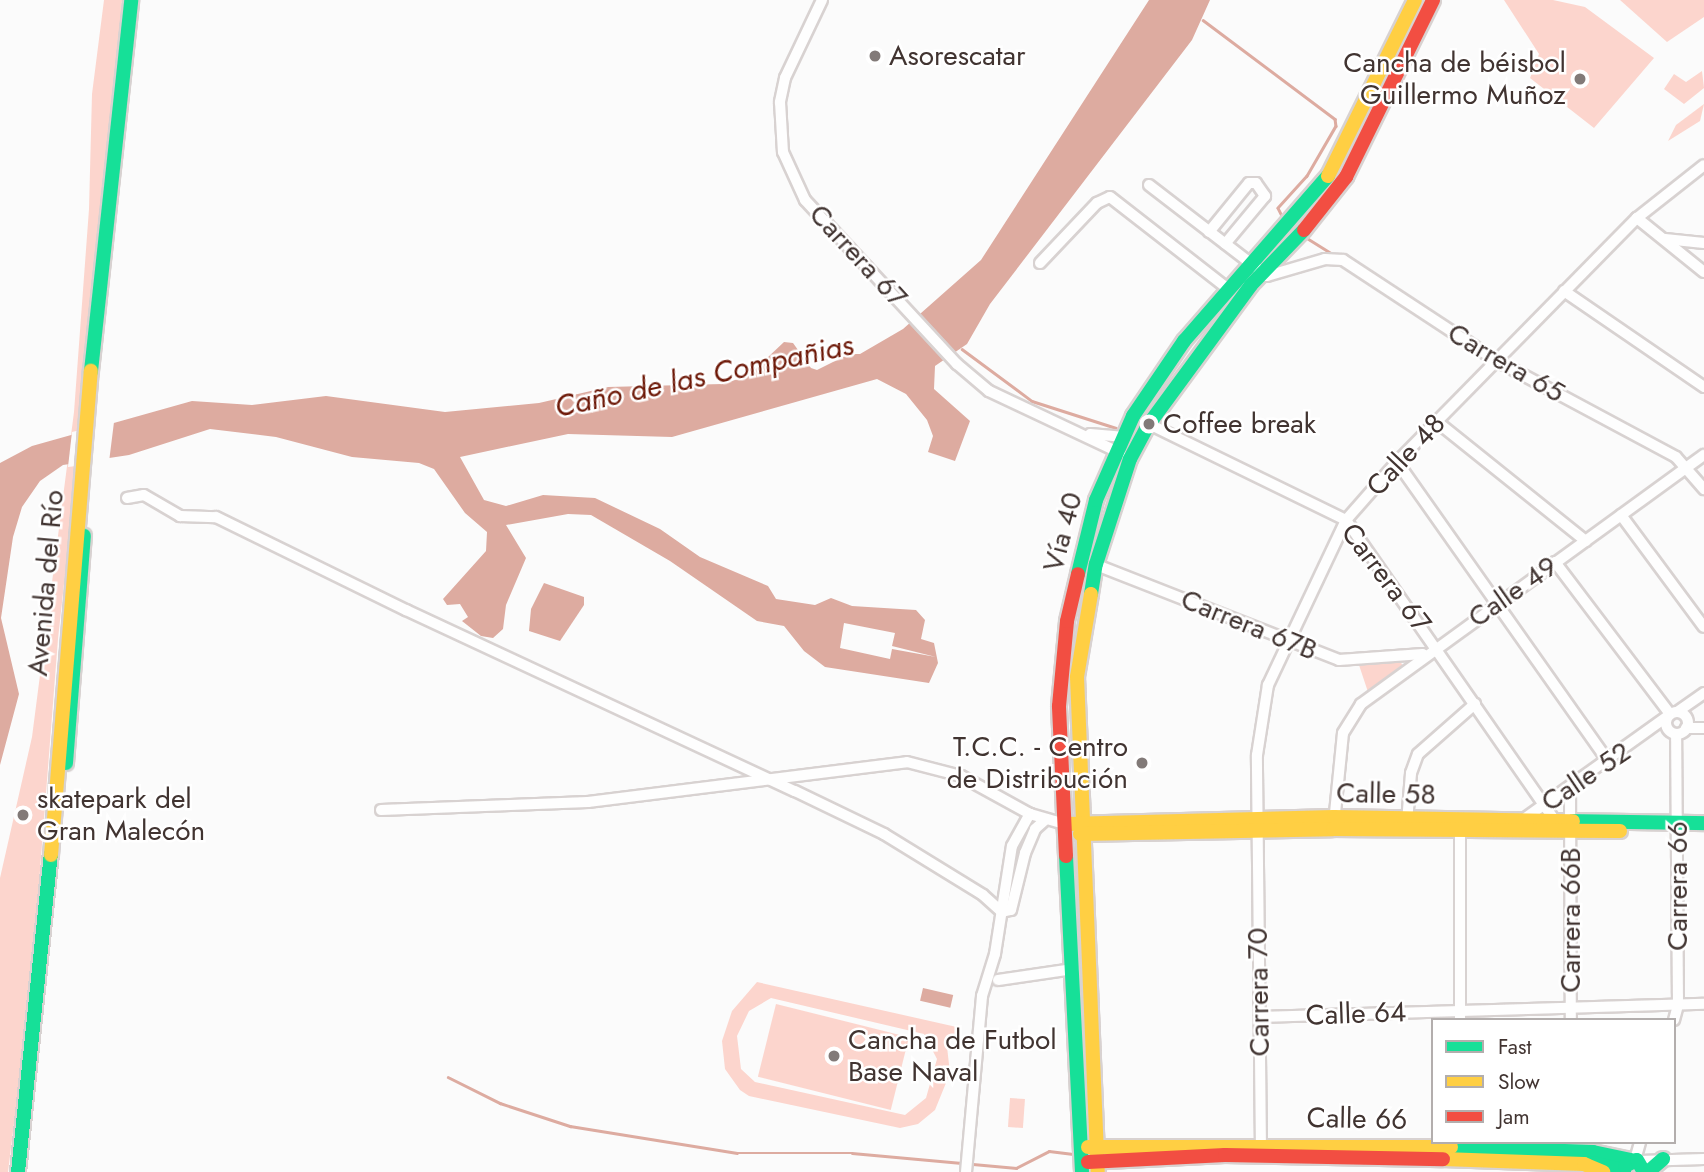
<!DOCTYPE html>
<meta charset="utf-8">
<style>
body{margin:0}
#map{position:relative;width:1704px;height:1172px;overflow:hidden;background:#fbfbfb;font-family:Jost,sans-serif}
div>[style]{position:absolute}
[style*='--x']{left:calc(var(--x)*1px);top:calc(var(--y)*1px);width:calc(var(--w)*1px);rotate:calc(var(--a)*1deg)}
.green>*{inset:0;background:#fcd5cd;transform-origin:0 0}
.water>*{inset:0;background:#ddaba0;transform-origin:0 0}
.pier>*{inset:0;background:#fbfbfb}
.stream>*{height:2.5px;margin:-1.25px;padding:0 1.25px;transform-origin:1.25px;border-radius:1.25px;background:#ddaba0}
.roads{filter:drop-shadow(2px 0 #d8d2d1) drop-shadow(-2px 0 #d8d2d1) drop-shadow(0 2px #d8d2d1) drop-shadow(0 -2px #d8d2d1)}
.street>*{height:10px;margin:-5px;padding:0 5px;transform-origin:5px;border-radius:5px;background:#fefefe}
.street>.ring{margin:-5px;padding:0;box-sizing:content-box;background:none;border:10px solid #fefefe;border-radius:50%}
.fast>*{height:14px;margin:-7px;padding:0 7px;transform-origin:7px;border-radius:7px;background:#16e098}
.slow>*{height:14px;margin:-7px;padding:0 7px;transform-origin:7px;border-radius:7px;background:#ffcf43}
.jam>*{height:14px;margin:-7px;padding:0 7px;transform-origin:7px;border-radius:7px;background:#f24e42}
.dots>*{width:19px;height:19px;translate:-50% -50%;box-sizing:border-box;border:4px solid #fff;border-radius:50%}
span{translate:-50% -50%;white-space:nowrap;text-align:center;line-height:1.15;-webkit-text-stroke:5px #fff;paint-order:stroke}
.poi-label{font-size:28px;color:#413431}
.left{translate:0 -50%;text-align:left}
.right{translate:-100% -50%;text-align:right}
.street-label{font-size:28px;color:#413431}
.water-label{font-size:30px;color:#6d1807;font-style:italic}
.legend{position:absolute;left:1431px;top:1018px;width:245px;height:126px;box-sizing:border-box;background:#fff;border:2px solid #b3aead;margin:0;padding:9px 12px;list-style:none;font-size:21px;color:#413431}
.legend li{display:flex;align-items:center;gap:14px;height:35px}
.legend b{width:35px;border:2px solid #b3aead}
</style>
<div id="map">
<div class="green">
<div style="clip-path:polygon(104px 0,122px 0,111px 152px,58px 639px,31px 986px,8px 1172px,0 1172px,0 878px,32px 737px,74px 412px,89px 209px,92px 94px)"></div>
<div style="clip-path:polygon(1504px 0,1553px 0,1585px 7px,1654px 58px,1594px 128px,1530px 78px,1539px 54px)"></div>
<div style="clip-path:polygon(1620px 0,1704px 0,1704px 17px,1667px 42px)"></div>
<div style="clip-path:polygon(1702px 71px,1704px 88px,1684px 104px,1664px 89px,1674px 74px,1686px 82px)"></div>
<div style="clip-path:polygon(1704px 104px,1700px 121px,1668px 141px,1676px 125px)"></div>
<div style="clip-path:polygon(1400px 661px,1403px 666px,1368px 692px,1359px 665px)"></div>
<div style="clip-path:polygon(evenodd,757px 982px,961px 1028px,958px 1040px,946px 1038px,950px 1073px,935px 1110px,918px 1124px,900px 1128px,749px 1096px,740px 1090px,725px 1069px,722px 1041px,732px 1011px,757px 982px,771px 998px,924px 1034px,937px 1059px,926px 1098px,905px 1115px,755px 1082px,741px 1069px,737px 1036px,749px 1011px,771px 998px)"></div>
<div style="left:776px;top:1004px;width:137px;height:75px;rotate:14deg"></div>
<div style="left:1010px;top:1098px;width:15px;height:29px;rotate:4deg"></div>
</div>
<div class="water">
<div style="clip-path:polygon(1149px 0,1210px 0,1192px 40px,990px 304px,967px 344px,935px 366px,934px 389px,970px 421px,955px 461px,928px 452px,933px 436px,927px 420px,906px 394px,877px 379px,672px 437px,568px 434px,460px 457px,484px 500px,506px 506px,543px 495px,595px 498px,660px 529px,700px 557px,768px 586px,776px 599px,815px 605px,831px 598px,852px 606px,916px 610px,925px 620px,921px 639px,934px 643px,938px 663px,929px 683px,825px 667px,804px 651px,784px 626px,757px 621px,670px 561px,591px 515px,568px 514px,506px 525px,526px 558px,506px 605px,503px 629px,493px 638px,481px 636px,462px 621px,468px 617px,460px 604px,447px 605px,443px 599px,486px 551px,487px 532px,465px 513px,434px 469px,419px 463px,352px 457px,276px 437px,210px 429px,129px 455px,63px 465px,40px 481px,22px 507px,13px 537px,1px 618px,19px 694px,0 765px,0 463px,32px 446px,192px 401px,252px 405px,326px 396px,445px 412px,539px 403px,608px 387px,722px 384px,748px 376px,784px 342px,793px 343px,811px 368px,817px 370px,849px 354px,860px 354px,903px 329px,981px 260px)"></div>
<div style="clip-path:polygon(544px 583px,584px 597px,584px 605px,560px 641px,529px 631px,531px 609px)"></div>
<div style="left:923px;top:988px;width:31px;height:13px;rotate:13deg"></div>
</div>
<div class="pier">
<div style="clip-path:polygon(114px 422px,109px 462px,68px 467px,72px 432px)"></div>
<div style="clip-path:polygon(844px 623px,895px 633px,892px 646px,936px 657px,892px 649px,890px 659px,840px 648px)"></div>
</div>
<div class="stream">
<div style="--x:1203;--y:20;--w:165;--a:36.9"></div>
<div style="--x:1335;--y:119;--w:7;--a:82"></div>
<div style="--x:1336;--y:126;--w:58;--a:120.1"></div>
<div style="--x:1307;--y:176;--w:43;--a:132.2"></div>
<div style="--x:1278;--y:208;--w:11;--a:63"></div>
<div style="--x:1307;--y:238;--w:32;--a:32"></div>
<div style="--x:962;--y:349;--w:87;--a:36.6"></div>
<div style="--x:1032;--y:401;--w:88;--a:17.8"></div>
<div style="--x:448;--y:1077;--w:58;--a:26.6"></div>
<div style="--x:500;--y:1103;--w:74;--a:18.2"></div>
<div style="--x:570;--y:1126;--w:169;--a:9.2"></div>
<div style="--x:737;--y:1153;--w:115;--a:0"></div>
<div style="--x:852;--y:1153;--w:165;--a:5.2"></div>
<div style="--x:1016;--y:1168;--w:37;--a:-27"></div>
<div style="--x:1049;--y:1151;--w:26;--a:7"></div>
</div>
<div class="roads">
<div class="street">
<div style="--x:822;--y:0;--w:86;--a:115.4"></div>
<div style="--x:785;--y:78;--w:25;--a:102"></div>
<div style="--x:780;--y:102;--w:50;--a:86.6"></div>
<div style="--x:783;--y:152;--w:53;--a:65.4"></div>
<div style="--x:805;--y:200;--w:224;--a:47.2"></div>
<div style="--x:957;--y:364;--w:42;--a:40.2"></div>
<div style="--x:989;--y:391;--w:145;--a:25.3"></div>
<div style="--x:1149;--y:185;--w:149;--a:37.6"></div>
<div style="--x:1267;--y:276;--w:60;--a:-16.3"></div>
<div style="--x:1325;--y:259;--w:18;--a:3"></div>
<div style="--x:1343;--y:260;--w:184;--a:33.3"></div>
<div style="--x:1497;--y:361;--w:203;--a:28.2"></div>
<div style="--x:1676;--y:457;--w:43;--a:48.8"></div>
<div style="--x:1637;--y:218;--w:86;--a:38.9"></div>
<div style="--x:1209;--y:232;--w:63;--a:-50.8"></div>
<div style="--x:1249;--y:183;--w:7;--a:0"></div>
<div style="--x:1256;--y:183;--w:16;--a:55"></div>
<div style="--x:1265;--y:196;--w:62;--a:129.8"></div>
<div style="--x:1665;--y:239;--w:39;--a:6"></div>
<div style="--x:1040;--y:263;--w:83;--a:-46.5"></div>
<div style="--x:1097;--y:203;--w:14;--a:-25"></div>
<div style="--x:1110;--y:197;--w:148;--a:37.9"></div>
<div style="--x:1564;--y:291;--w:170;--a:34.4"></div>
<div style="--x:1436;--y:421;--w:192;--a:38.7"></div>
<div style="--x:1145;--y:422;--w:224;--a:26"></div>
<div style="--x:1346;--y:520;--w:370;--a:55.2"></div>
<div style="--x:1090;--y:434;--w:32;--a:5"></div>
<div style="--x:1397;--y:462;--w:366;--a:54.8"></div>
<div style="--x:127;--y:498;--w:17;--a:-10"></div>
<div style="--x:144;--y:495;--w:42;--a:30.3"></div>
<div style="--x:180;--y:516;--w:36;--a:2"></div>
<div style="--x:216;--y:517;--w:212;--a:26.1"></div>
<div style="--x:406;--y:610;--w:429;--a:25"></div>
<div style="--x:795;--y:791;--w:99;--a:25.8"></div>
<div style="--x:884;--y:834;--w:116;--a:31.6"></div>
<div style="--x:983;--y:895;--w:25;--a:42"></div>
<div style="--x:1621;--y:515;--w:139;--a:53.5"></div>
<div style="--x:1555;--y:562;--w:191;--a:52.9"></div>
<div style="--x:1094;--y:564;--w:263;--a:21.4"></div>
<div style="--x:1339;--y:660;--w:84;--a:-4.1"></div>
<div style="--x:1677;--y:712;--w:33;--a:-35"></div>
<div class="ring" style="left:1666px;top:712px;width:12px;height:12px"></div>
<div style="--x:1686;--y:728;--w:18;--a:0"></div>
<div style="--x:1570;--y:787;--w:233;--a:89.8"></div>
<div style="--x:381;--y:810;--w:207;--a:-2.2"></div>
<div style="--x:588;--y:802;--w:321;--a:-7.1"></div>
<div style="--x:907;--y:762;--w:56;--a:14.5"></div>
<div style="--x:961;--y:776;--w:79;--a:28.8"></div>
<div style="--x:1524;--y:819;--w:177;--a:-35.6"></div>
<div style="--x:1407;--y:822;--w:49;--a:-85.3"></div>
<div style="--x:1411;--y:773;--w:20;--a:-70"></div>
<div style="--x:1418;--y:754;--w:76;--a:-41.3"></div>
<div style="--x:1334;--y:823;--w:90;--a:-84.3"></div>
<div style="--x:1343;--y:733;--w:34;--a:-58"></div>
<div style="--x:1361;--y:704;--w:424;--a:-36"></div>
<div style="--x:1002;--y:912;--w:9;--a:-13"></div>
<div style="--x:1011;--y:910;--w:59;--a:-76.2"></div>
<div style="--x:1025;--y:853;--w:26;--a:-67"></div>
<div style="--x:1035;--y:829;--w:15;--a:-42"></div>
<div style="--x:998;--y:980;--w:76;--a:-8.3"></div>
<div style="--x:1259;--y:1017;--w:445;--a:-1.7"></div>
<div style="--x:1460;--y:1020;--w:196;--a:-90"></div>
<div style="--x:1674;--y:1020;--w:16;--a:-75"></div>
<div style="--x:1678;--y:1005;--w:271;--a:-90.4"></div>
<div style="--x:1261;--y:1151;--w:396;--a:-90.6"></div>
<div style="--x:1257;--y:755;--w:71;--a:-81.1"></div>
<div style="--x:1268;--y:685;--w:183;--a:-64.7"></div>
<div style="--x:1346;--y:520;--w:77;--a:-48.7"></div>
<div style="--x:1397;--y:462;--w:342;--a:-45.5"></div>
<div style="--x:1637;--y:218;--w:85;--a:-38.3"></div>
<div style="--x:1635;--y:1160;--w:19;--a:-74"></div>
<div style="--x:1640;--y:1161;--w:64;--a:-1.8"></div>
<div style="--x:966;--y:1172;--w:177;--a:-84.8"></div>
<div style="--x:982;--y:996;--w:44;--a:-72.8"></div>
<div style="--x:995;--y:954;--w:109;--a:-81.1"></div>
<div style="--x:1012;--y:846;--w:37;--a:-61"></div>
<div style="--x:1030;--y:814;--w:37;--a:16"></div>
</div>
<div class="fast">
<div style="--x:91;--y:371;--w:373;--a:-83.8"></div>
<div style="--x:1078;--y:574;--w:76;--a:-76.3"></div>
<div style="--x:1096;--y:500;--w:92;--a:-66.2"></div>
<div style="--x:1133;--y:416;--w:91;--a:-55.8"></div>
<div style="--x:1184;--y:341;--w:219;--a:-48.9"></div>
<div style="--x:1091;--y:594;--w:30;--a:-81"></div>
<div style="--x:1096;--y:564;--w:110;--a:-72.1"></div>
<div style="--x:1130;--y:459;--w:40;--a:-62"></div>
<div style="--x:1149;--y:424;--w:172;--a:-53.7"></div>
<div style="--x:1251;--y:285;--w:76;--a:-46.1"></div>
<div style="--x:66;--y:763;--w:228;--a:-85.5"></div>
<div style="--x:1573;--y:821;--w:131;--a:0.9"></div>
<div style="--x:1066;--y:856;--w:316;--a:87.1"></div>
<div style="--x:1451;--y:1147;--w:142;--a:2"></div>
<div style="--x:1593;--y:1152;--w:39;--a:12"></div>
<div style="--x:1593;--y:1163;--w:32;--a:13"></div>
<div style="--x:1625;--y:1166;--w:13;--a:-27"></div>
<div style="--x:1637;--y:1160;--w:14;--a:60"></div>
<div style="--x:18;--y:1172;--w:319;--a:-84.1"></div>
<div style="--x:1648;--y:1172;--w:20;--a:-41"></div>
</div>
<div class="slow">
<div style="--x:1328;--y:176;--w:196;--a:-63.7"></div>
<div style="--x:1091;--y:594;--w:84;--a:99.6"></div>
<div style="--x:1077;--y:677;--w:495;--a:87.6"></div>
<div style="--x:1067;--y:824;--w:267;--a:-1.5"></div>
<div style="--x:1334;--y:817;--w:239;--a:1"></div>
<div style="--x:1080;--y:834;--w:253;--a:-1.1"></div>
<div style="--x:1333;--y:829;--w:287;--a:0.4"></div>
<div style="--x:51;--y:855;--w:486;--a:-85.3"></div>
<div style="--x:1088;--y:1147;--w:363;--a:0"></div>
<div style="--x:1443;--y:1159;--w:141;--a:2"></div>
<div style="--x:1584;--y:1164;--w:21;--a:23"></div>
</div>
<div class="jam">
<div style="--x:1304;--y:230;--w:68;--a:-51.6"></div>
<div style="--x:1346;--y:177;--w:197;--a:-63.8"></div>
<div style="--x:1066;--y:856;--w:150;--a:-92.7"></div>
<div style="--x:1059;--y:706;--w:85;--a:-84.6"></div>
<div style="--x:1067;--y:621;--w:48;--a:-76.8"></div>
<div style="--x:1088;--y:1162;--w:137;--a:-2.9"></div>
<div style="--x:1225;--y:1155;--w:218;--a:1.1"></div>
</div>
</div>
<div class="dots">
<div style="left:875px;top:56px;background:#827a78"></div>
<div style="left:1580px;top:79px;background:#827a78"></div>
<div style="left:1149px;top:424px;background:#827a78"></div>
<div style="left:1142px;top:763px;background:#827a78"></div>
<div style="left:23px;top:815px;background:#827a78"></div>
<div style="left:834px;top:1056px;background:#827a78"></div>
</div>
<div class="poi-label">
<span class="left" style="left:889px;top:56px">Asorescatar</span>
<span class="right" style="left:1566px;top:79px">Cancha de béisbol<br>Guillermo Muñoz</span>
<span class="left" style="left:1163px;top:424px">Coffee break</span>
<span class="right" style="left:1128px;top:763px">T.C.C. - Centro<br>de Distribución</span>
<span class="left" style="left:37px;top:815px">skatepark del<br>Gran Malecón</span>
<span class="left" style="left:848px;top:1056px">Cancha de Futbol<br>Base Naval</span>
</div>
<div class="street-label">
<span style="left:858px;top:256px;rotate:47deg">Carrera 67</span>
<span style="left:1506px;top:363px;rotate:30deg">Carrera 65</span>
<span style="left:1406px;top:455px;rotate:-47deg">Calle 48</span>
<span style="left:1063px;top:532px;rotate:-75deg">Vía 40</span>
<span style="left:1386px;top:578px;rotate:53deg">Carrera 67</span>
<span style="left:46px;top:583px;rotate:-85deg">Avenida del Río</span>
<span style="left:1513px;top:592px;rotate:-35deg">Calle 49</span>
<span style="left:1249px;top:625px;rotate:22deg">Carrera 67B</span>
<span style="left:1586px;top:777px;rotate:-34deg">Calle 52</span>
<span style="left:1386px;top:794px;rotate:1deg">Calle 58</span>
<span style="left:1678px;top:886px;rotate:-90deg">Carrera 66</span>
<span style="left:1571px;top:920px;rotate:-90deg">Carrera 66B</span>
<span style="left:1259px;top:992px;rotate:-91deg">Carrera 70</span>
<span style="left:1356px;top:1014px;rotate:-2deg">Calle 64</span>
<span style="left:1357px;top:1119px;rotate:1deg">Calle 66</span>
</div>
<div class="water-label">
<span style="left:704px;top:376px;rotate:-12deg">Caño de las Compañias</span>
</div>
<ul class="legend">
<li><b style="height:9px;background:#16e098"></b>Fast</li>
<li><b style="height:9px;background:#ffcf43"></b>Slow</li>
<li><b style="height:9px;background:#f24e42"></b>Jam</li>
</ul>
</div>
